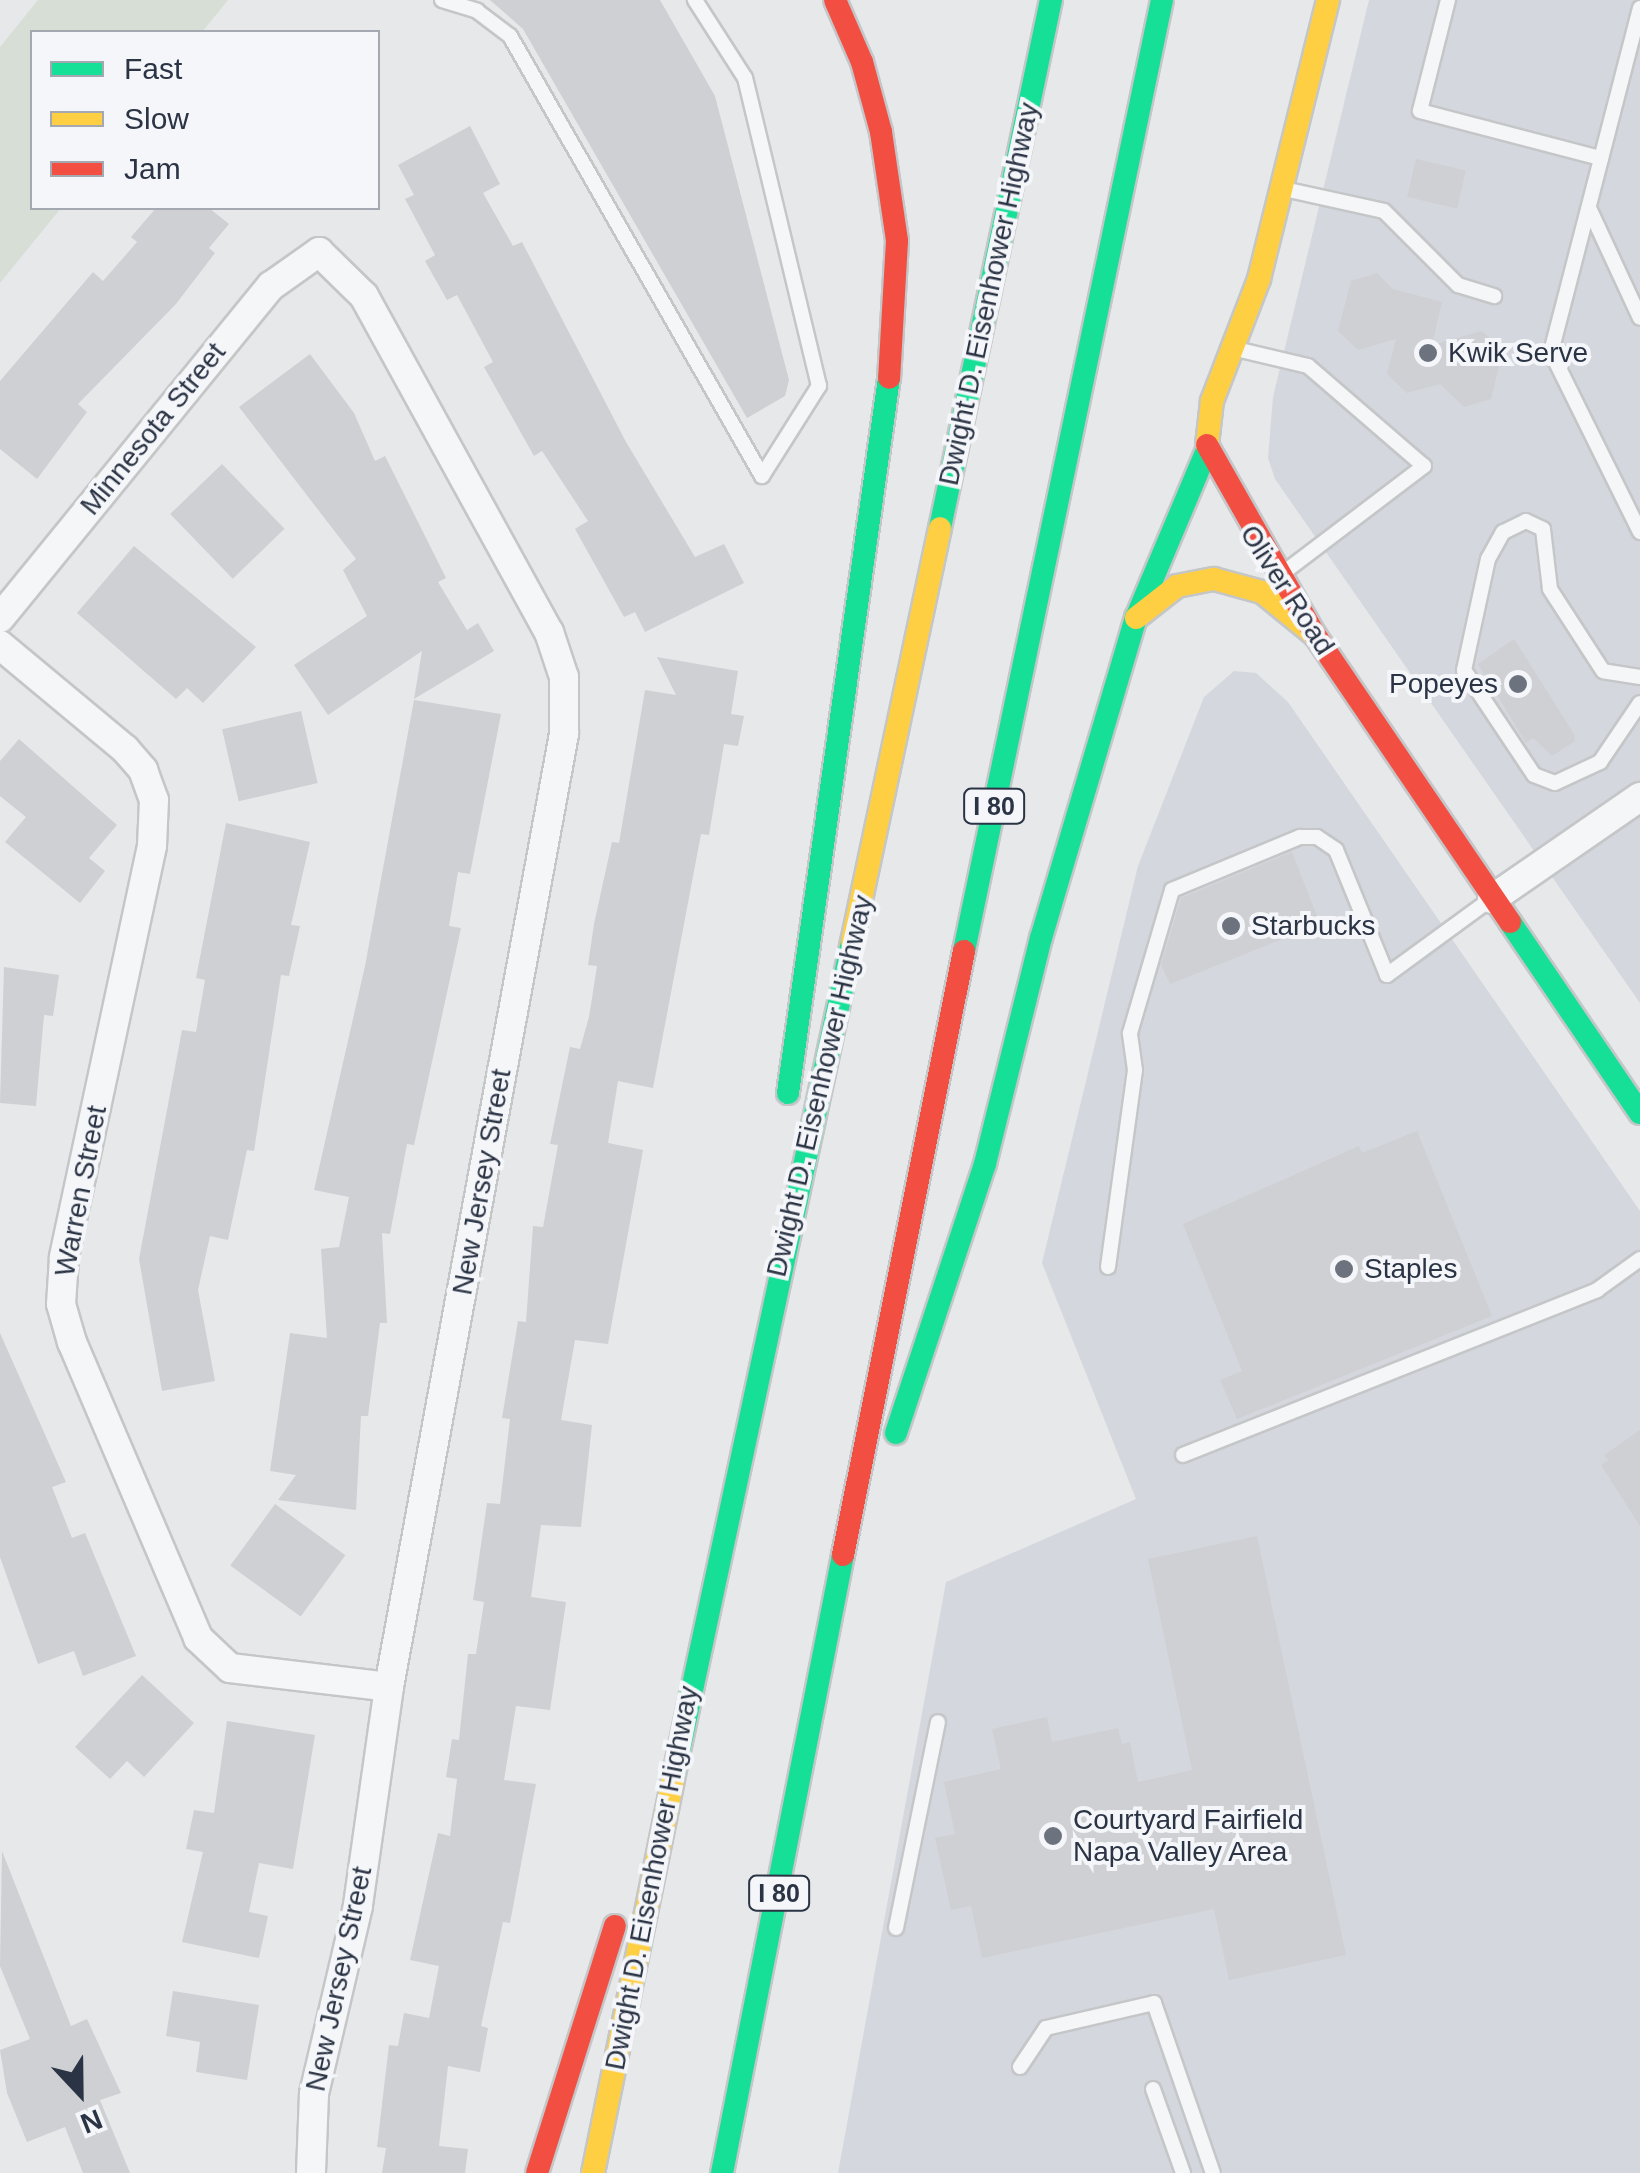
<!DOCTYPE html>
<style>
body{margin:0}
#map{position:relative;width:1640px;height:2173px;overflow:hidden;background:#e6e8ea;font-family:Helvetica,sans-serif}
div>[style]{position:absolute}
[style*='--x']{left:calc(var(--x)*1px);top:calc(var(--y)*1px);width:calc(var(--w)*1px);rotate:calc(var(--a)*1deg)}
.built>*{inset:0;background:#d4d7dd}
.green>*{inset:0;background:#d6ded6}
.building>*{inset:0;background:#ced0d3;transform-origin:0 0}
.roads{filter:drop-shadow(2px 0 #c4c6c8) drop-shadow(-2px 0 #c4c6c8) drop-shadow(0 2px #c4c6c8) drop-shadow(0 -2px #c4c6c8)}
.lane>*{height:14px;margin:-7px;padding:0 7px;transform-origin:7px;border-radius:7px;background:#f5f6f7}
.street>*{height:28px;margin:-14px;padding:0 14px;transform-origin:14px;border-radius:14px;background:#f5f6f7}
.fast>*{height:22px;margin:-11px;padding:0 11px;transform-origin:11px;border-radius:11px;background:#16e098}
.slow>*{height:22px;margin:-11px;padding:0 11px;transform-origin:11px;border-radius:11px;background:#ffcf43}
.jam>*{height:22px;margin:-11px;padding:0 11px;transform-origin:11px;border-radius:11px;background:#f24e42}
.dots>*{width:28px;height:28px;translate:-50% -50%;box-sizing:border-box;border:5px solid #f4f6f9;border-radius:50%}
span{translate:-50% -50%;white-space:nowrap;text-align:center;line-height:1.15;-webkit-text-stroke:8px #f4f6f9;paint-order:stroke}
.shield-label span{padding:2px 8px;background:#f4f6f9;border:2px solid;border-radius:8px;-webkit-text-stroke-width:0}
.shield-label{font-size:25px;color:#2b3445;font-weight:700}
.street-label{font-size:28px;color:#2b3445}
.poi-label{font-size:28px;color:#2b3445}
.left{translate:0 -50%;text-align:left}
.right{translate:-100% -50%;text-align:right}
.legend{position:absolute;left:30px;top:30px;width:350px;height:180px;box-sizing:border-box;background:#f4f6f9;border:2px solid #a4a8b1;margin:0;padding:12px 18px;list-style:none;font-size:30px;color:#2b3445}
.legend li{display:flex;align-items:center;gap:20px;height:50px}
.legend b{width:50px;border:2px solid #a4a8b1}
.north{position:absolute;left:30px;top:2043px;width:100px;height:100px;-webkit-text-stroke:8px #f4f6f9;paint-order:stroke;rotate:158deg;font-size:28px;font-weight:700;line-height:40px;text-align:center;color:#2b3445}
.north::after{content:'';display:block;margin:auto;width:35px;height:45px;background:#2b3445;clip-path:polygon(50% 0,100% 100%,50% 72%,0 100%)}
</style>
<div id="map">
<div class="built">
<div style="clip-path:polygon(1369px 0,1640px 0,1640px 1003px,1275px 479px,1268px 458px,1273px 397px)"></div>
<div style="clip-path:polygon(1234px 671px,1256px 673px,1288px 702px,1640px 1211px,1640px 2173px,838px 2173px,946px 1582px,1136px 1499px,1042px 1263px,1138px 866px,1204px 697px)"></div>
</div>
<div class="green">
<div style="clip-path:polygon(38px 0,228px 0,202px 32px,32px 32px,32px 208px,61px 208px,0 283px,0 47px)"></div>
</div>
<div class="building">
<div style="clip-path:polygon(490px 0,660px 0,715px 96px,789px 380px,785px 396px,747px 418px,523px 29px)"></div>
<div style="clip-path:polygon(470px 126px,500px 184px,483px 193px,513px 246px,522px 242px,626px 442px,695px 557px,724px 544px,744px 583px,645px 632px,635px 612px,624px 617px,575px 529px,588px 521px,542px 451px,534px 456px,484px 367px,493px 362px,457px 295px,447px 300px,425px 261px,435px 255px,405px 199px,414px 195px,398px 165px)"></div>
<div style="left:1416px;top:159px;width:51px;height:39px;rotate:13deg"></div>
<div style="clip-path:polygon(156px 208px,209px 208px,229px 224px,209px 248px,215px 253px,176px 304px,78px 404px,87px 412px,37px 479px,0 449px,0 381px,93px 272px,103px 281px,137px 242px,131px 237px)"></div>
<div style="clip-path:polygon(1377px 273px,1393px 289px,1442px 302px,1432px 345px,1482px 331px,1503px 350px,1491px 399px,1464px 407px,1440px 384px,1407px 393px,1387px 374px,1396px 339px,1358px 350px,1338px 331px,1351px 281px)"></div>
<div style="clip-path:polygon(310px 354px,354px 413px,375px 461px,385px 456px,446px 578px,438px 582px,467px 630px,478px 623px,494px 651px,414px 699px,422px 651px,328px 715px,294px 665px,367px 616px,343px 570px,356px 559px,239px 407px)"></div>
<div style="left:222px;top:464px;width:90px;height:72px;rotate:46deg"></div>
<div style="clip-path:polygon(134px 546px,256px 647px,203px 703px,187px 688px,176px 699px,77px 613px)"></div>
<div style="clip-path:polygon(1514px 639px,1574px 734px,1575px 741px,1552px 756px,1533px 738px,1526px 743px,1478px 664px)"></div>
<div style="clip-path:polygon(657px 657px,738px 671px,731px 714px,744px 716px,738px 746px,724px 744px,709px 835px,701px 834px,653px 1088px,618px 1081px,608px 1143px,643px 1150px,608px 1344px,575px 1340px,561px 1420px,592px 1425px,581px 1527px,541px 1525px,531px 1597px,566px 1602px,550px 1710px,516px 1706px,504px 1780px,536px 1784px,510px 1923px,503px 1922px,481px 2026px,488px 2028px,480px 2072px,448px 2066px,439px 2146px,468px 2149px,465px 2173px,382px 2173px,386px 2148px,377px 2147px,389px 2045px,398px 2046px,404px 2013px,429px 2018px,439px 1966px,410px 1960px,438px 1833px,450px 1836px,457px 1779px,446px 1777px,452px 1739px,459px 1740px,468px 1654px,476px 1654px,484px 1602px,473px 1600px,487px 1503px,500px 1504px,510px 1419px,502px 1418px,518px 1321px,526px 1322px,533px 1226px,543px 1227px,558px 1145px,550px 1144px,570px 1047px,580px 1049px,589px 1017px,597px 966px,588px 965px,594px 924px,612px 842px,619px 843px,645px 690px,676px 695px)"></div>
<div style="clip-path:polygon(414px 700px,501px 714px,470px 874px,458px 872px,449px 926px,461px 928px,414px 1145px,407px 1144px,390px 1234px,382px 1233px,387px 1323px,380px 1323px,368px 1416px,361px 1416px,356px 1510px,278px 1500px,296px 1475px,270px 1471px,290px 1333px,327px 1338px,321px 1249px,339px 1247px,349px 1197px,314px 1190px,365px 966px)"></div>
<div style="left:301px;top:711px;width:74px;height:81px;rotate:77deg"></div>
<div style="clip-path:polygon(19px 739px,117px 825px,89px 858px,105px 871px,80px 903px,5px 842px,26px 817px,0 796px,0 761px)"></div>
<div style="clip-path:polygon(226px 823px,310px 842px,291px 925px,300px 926px,289px 976px,281px 975px,254px 1151px,247px 1150px,228px 1240px,210px 1236px,198px 1290px,215px 1381px,162px 1391px,139px 1259px,182px 1030px,196px 1032px,205px 980px,196px 978px)"></div>
<div style="clip-path:polygon(1292px 852px,1320px 924px,1170px 984px,1161px 965px,1181px 898px)"></div>
<div style="clip-path:polygon(4px 967px,59px 975px,53px 1016px,44px 1015px,36px 1106px,0 1103px)"></div>
<div style="clip-path:polygon(1417px 1131px,1492px 1316px,1237px 1419px,1220px 1380px,1242px 1371px,1183px 1224px,1359px 1146px,1362px 1153px)"></div>
<div style="clip-path:polygon(0 1333px,66px 1482px,52px 1487px,72px 1538px,85px 1533px,136px 1656px,83px 1676px,74px 1651px,38px 1664px,0 1557px)"></div>
<div style="clip-path:polygon(1640px 1430px,1640px 1526px,1601px 1465px,1608px 1460px,1604px 1455px)"></div>
<div style="left:275px;top:1504px;width:87px;height:76px;rotate:36deg"></div>
<div style="clip-path:polygon(1257px 1536px,1346px 1955px,1229px 1980px,1214px 1909px,982px 1958px,971px 1906px,951px 1910px,935px 1838px,955px 1834px,944px 1782px,1001px 1769px,992px 1729px,1047px 1717px,1052px 1742px,1118px 1728px,1122px 1744px,1130px 1742px,1138px 1782px,1192px 1770px,1148px 1559px)"></div>
<div style="clip-path:polygon(142px 1675px,194px 1723px,144px 1777px,127px 1761px,110px 1779px,75px 1747px)"></div>
<div style="clip-path:polygon(227px 1721px,315px 1735px,293px 1869px,259px 1863px,249px 1912px,268px 1916px,259px 1958px,182px 1942px,203px 1852px,186px 1849px,194px 1810px,214px 1813px)"></div>
<div style="clip-path:polygon(2px 1851px,71px 2026px,87px 2019px,121px 2093px,100px 2100px,130px 2173px,83px 2173px,65px 2127px,27px 2142px,7px 2093px,0 2050px,30px 2039px,0 1966px)"></div>
<div style="clip-path:polygon(173px 1991px,259px 2005px,247px 2080px,196px 2072px,200px 2042px,166px 2036px)"></div>
</div>
<div class="roads">
<div class="lane">
<div style="--x:442;--y:0;--w:37;--a:17"></div>
<div style="--x:477;--y:11;--w:41;--a:37.1"></div>
<div style="--x:510;--y:36;--w:507;--a:60.2"></div>
<div style="--x:762;--y:476;--w:107;--a:-57.7"></div>
<div style="--x:819;--y:386;--w:317;--a:-103.5"></div>
<div style="--x:745;--y:78;--w:93;--a:-122.7"></div>
<div style="--x:1448;--y:0;--w:114;--a:104.2"></div>
<div style="--x:1420;--y:111;--w:187;--a:14.6"></div>
<div style="--x:1640;--y:8;--w:355;--a:104.5"></div>
<div style="--x:1551;--y:352;--w:201;--a:63.7"></div>
<div style="--x:1284;--y:189;--w:102;--a:12.4"></div>
<div style="--x:1384;--y:211;--w:105;--a:45"></div>
<div style="--x:1458;--y:285;--w:38;--a:17"></div>
<div style="--x:1589;--y:208;--w:121;--a:65.1"></div>
<div style="--x:1236;--y:349;--w:74;--a:13.3"></div>
<div style="--x:1308;--y:366;--w:153;--a:40.8"></div>
<div style="--x:1424;--y:466;--w:177;--a:142.8"></div>
<div style="--x:1640;--y:677;--w:37;--a:-171"></div>
<div style="--x:1603;--y:671;--w:98;--a:-122.9"></div>
<div style="--x:1550;--y:589;--w:60;--a:-96.7"></div>
<div style="--x:1543;--y:529;--w:19;--a:-155"></div>
<div style="--x:1526;--y:521;--w:25;--a:154"></div>
<div style="--x:1503;--y:532;--w:31;--a:119"></div>
<div style="--x:1488;--y:559;--w:114;--a:102.2"></div>
<div style="--x:1464;--y:670;--w:126;--a:56.3"></div>
<div style="--x:1534;--y:775;--w:22;--a:21"></div>
<div style="--x:1555;--y:783;--w:50;--a:-25"></div>
<div style="--x:1600;--y:762;--w:71;--a:-55.9"></div>
<div style="--x:1108;--y:1267;--w:199;--a:-82.2"></div>
<div style="--x:1135;--y:1070;--w:37;--a:-98"></div>
<div style="--x:1130;--y:1033;--w:149;--a:-73.6"></div>
<div style="--x:1172;--y:890;--w:139;--a:-22.5"></div>
<div style="--x:1300;--y:837;--w:17;--a:0"></div>
<div style="--x:1317;--y:837;--w:23;--a:34"></div>
<div style="--x:1336;--y:850;--w:135;--a:67.8"></div>
<div style="--x:1387;--y:975;--w:129;--a:-36.2"></div>
<div style="--x:1183;--y:1455;--w:446;--a:-21.7"></div>
<div style="--x:1597;--y:1290;--w:53;--a:-35.8"></div>
<div style="--x:896;--y:1928;--w:210;--a:-78.5"></div>
<div style="--x:1020;--y:2067;--w:47;--a:-56.3"></div>
<div style="--x:1046;--y:2028;--w:111;--a:-13"></div>
<div style="--x:1154;--y:2003;--w:180;--a:70.9"></div>
<div style="--x:1153;--y:2089;--w:89;--a:70.3"></div>
</div>
<div class="street">
<div style="--x:0;--y:618;--w:429;--a:-50.8"></div>
<div style="--x:271;--y:286;--w:59;--a:-35.3"></div>
<div style="--x:319;--y:252;--w:63;--a:44.4"></div>
<div style="--x:364;--y:296;--w:384;--a:61.2"></div>
<div style="--x:549;--y:632;--w:47;--a:71.6"></div>
<div style="--x:564;--y:677;--w:57;--a:90"></div>
<div style="--x:564;--y:734;--w:969;--a:100.41"></div>
<div style="--x:389;--y:1687;--w:221;--a:98.1"></div>
<div style="--x:358;--y:1906;--w:193;--a:103.2"></div>
<div style="--x:314;--y:2094;--w:79;--a:92.2"></div>
<div style="--x:0;--y:645;--w:163;--a:39.8"></div>
<div style="--x:125;--y:749;--w:28;--a:49"></div>
<div style="--x:143;--y:770;--w:32;--a:70"></div>
<div style="--x:154;--y:800;--w:46;--a:92.5"></div>
<div style="--x:152;--y:846;--w:421;--a:102.1"></div>
<div style="--x:64;--y:1258;--w:46;--a:93.7"></div>
<div style="--x:61;--y:1304;--w:40;--a:74"></div>
<div style="--x:72;--y:1342;--w:322;--a:66.9"></div>
<div style="--x:198;--y:1638;--w:44;--a:43.2"></div>
<div style="--x:230;--y:1668;--w:160;--a:6.8"></div>
<div style="--x:1492;--y:899;--w:180;--a:-34.6"></div>
</div>
<div class="fast">
<div style="--x:940;--y:528;--w:540;--a:-78.13"></div>
<div style="--x:1510;--y:922;--w:231;--a:55.8"></div>
<div style="--x:964;--y:951;--w:971;--a:-78.24"></div>
<div style="--x:788;--y:1093;--w:722;--a:-81.96"></div>
<div style="--x:896;--y:1433;--w:283;--a:-71.7"></div>
<div style="--x:985;--y:1164;--w:233;--a:-76.1"></div>
<div style="--x:1041;--y:938;--w:334;--a:-73.5"></div>
<div style="--x:1136;--y:618;--w:180;--a:-67.1"></div>
<div style="--x:673;--y:1779;--w:856;--a:-77.93"></div>
<div style="--x:722;--y:2173;--w:630;--a:-78.92"></div>
</div>
<div class="slow">
<div style="--x:1207;--y:445;--w:44;--a:-83.5"></div>
<div style="--x:1212;--y:401;--w:131;--a:-68.9"></div>
<div style="--x:1259;--y:279;--w:287;--a:-76.1"></div>
<div style="--x:1136;--y:618;--w:52;--a:-38"></div>
<div style="--x:1177;--y:586;--w:38;--a:-11"></div>
<div style="--x:1214;--y:579;--w:50;--a:15.2"></div>
<div style="--x:1262;--y:592;--w:68;--a:39.1"></div>
<div style="--x:852;--y:942;--w:423;--a:-78"></div>
<div style="--x:593;--y:2173;--w:402;--a:-78.5"></div>
</div>
<div class="jam">
<div style="--x:835;--y:0;--w:68;--a:66.5"></div>
<div style="--x:862;--y:62;--w:73;--a:74.8"></div>
<div style="--x:881;--y:132;--w:110;--a:81.6"></div>
<div style="--x:897;--y:241;--w:137;--a:93.3"></div>
<div style="--x:1207;--y:445;--w:219;--a:60.4"></div>
<div style="--x:1315;--y:635;--w:347;--a:55.8"></div>
<div style="--x:843;--y:1555;--w:616;--a:-78.67"></div>
<div style="--x:537;--y:2173;--w:259;--a:-72.5"></div>
</div>
</div>
<div class="dots">
<div style="left:1428px;top:353px;background:#6c737f"></div>
<div style="left:1518px;top:684px;background:#6c737f"></div>
<div style="left:1231px;top:926px;background:#6c737f"></div>
<div style="left:1344px;top:1269px;background:#6c737f"></div>
<div style="left:1053px;top:1836px;background:#6c737f"></div>
</div>
<div class="shield-label">
<span style="left:994px;top:806px">I 80</span>
<span style="left:779px;top:1893px">I 80</span>
</div>
<div class="street-label">
<span style="left:989px;top:294px;rotate:-78deg">Dwight D. Eisenhower Highway</span>
<span style="left:153px;top:429px;rotate:-51deg">Minnesota Street</span>
<span style="left:1287px;top:590px;rotate:57deg">Oliver Road</span>
<span style="left:820px;top:1086px;rotate:-77deg">Dwight D. Eisenhower Highway</span>
<span style="left:482px;top:1182px;rotate:-80deg">New Jersey Street</span>
<span style="left:81px;top:1191px;rotate:-79deg">Warren Street</span>
<span style="left:652px;top:1878px;rotate:-79deg">Dwight D. Eisenhower Highway</span>
<span style="left:339px;top:1979px;rotate:-78deg">New Jersey Street</span>
</div>
<div class="poi-label">
<span class="left" style="left:1448px;top:353px">Kwik Serve</span>
<span class="right" style="left:1498px;top:684px">Popeyes</span>
<span class="left" style="left:1251px;top:926px">Starbucks</span>
<span class="left" style="left:1364px;top:1269px">Staples</span>
<span class="left" style="left:1073px;top:1836px">Courtyard Fairfield<br>Napa Valley Area</span>
</div>
<ul class="legend">
<li><b style="height:12px;background:#16e098"></b>Fast</li>
<li><b style="height:12px;background:#ffcf43"></b>Slow</li>
<li><b style="height:12px;background:#f24e42"></b>Jam</li>
</ul>
<div class="north">N</div>
</div>
